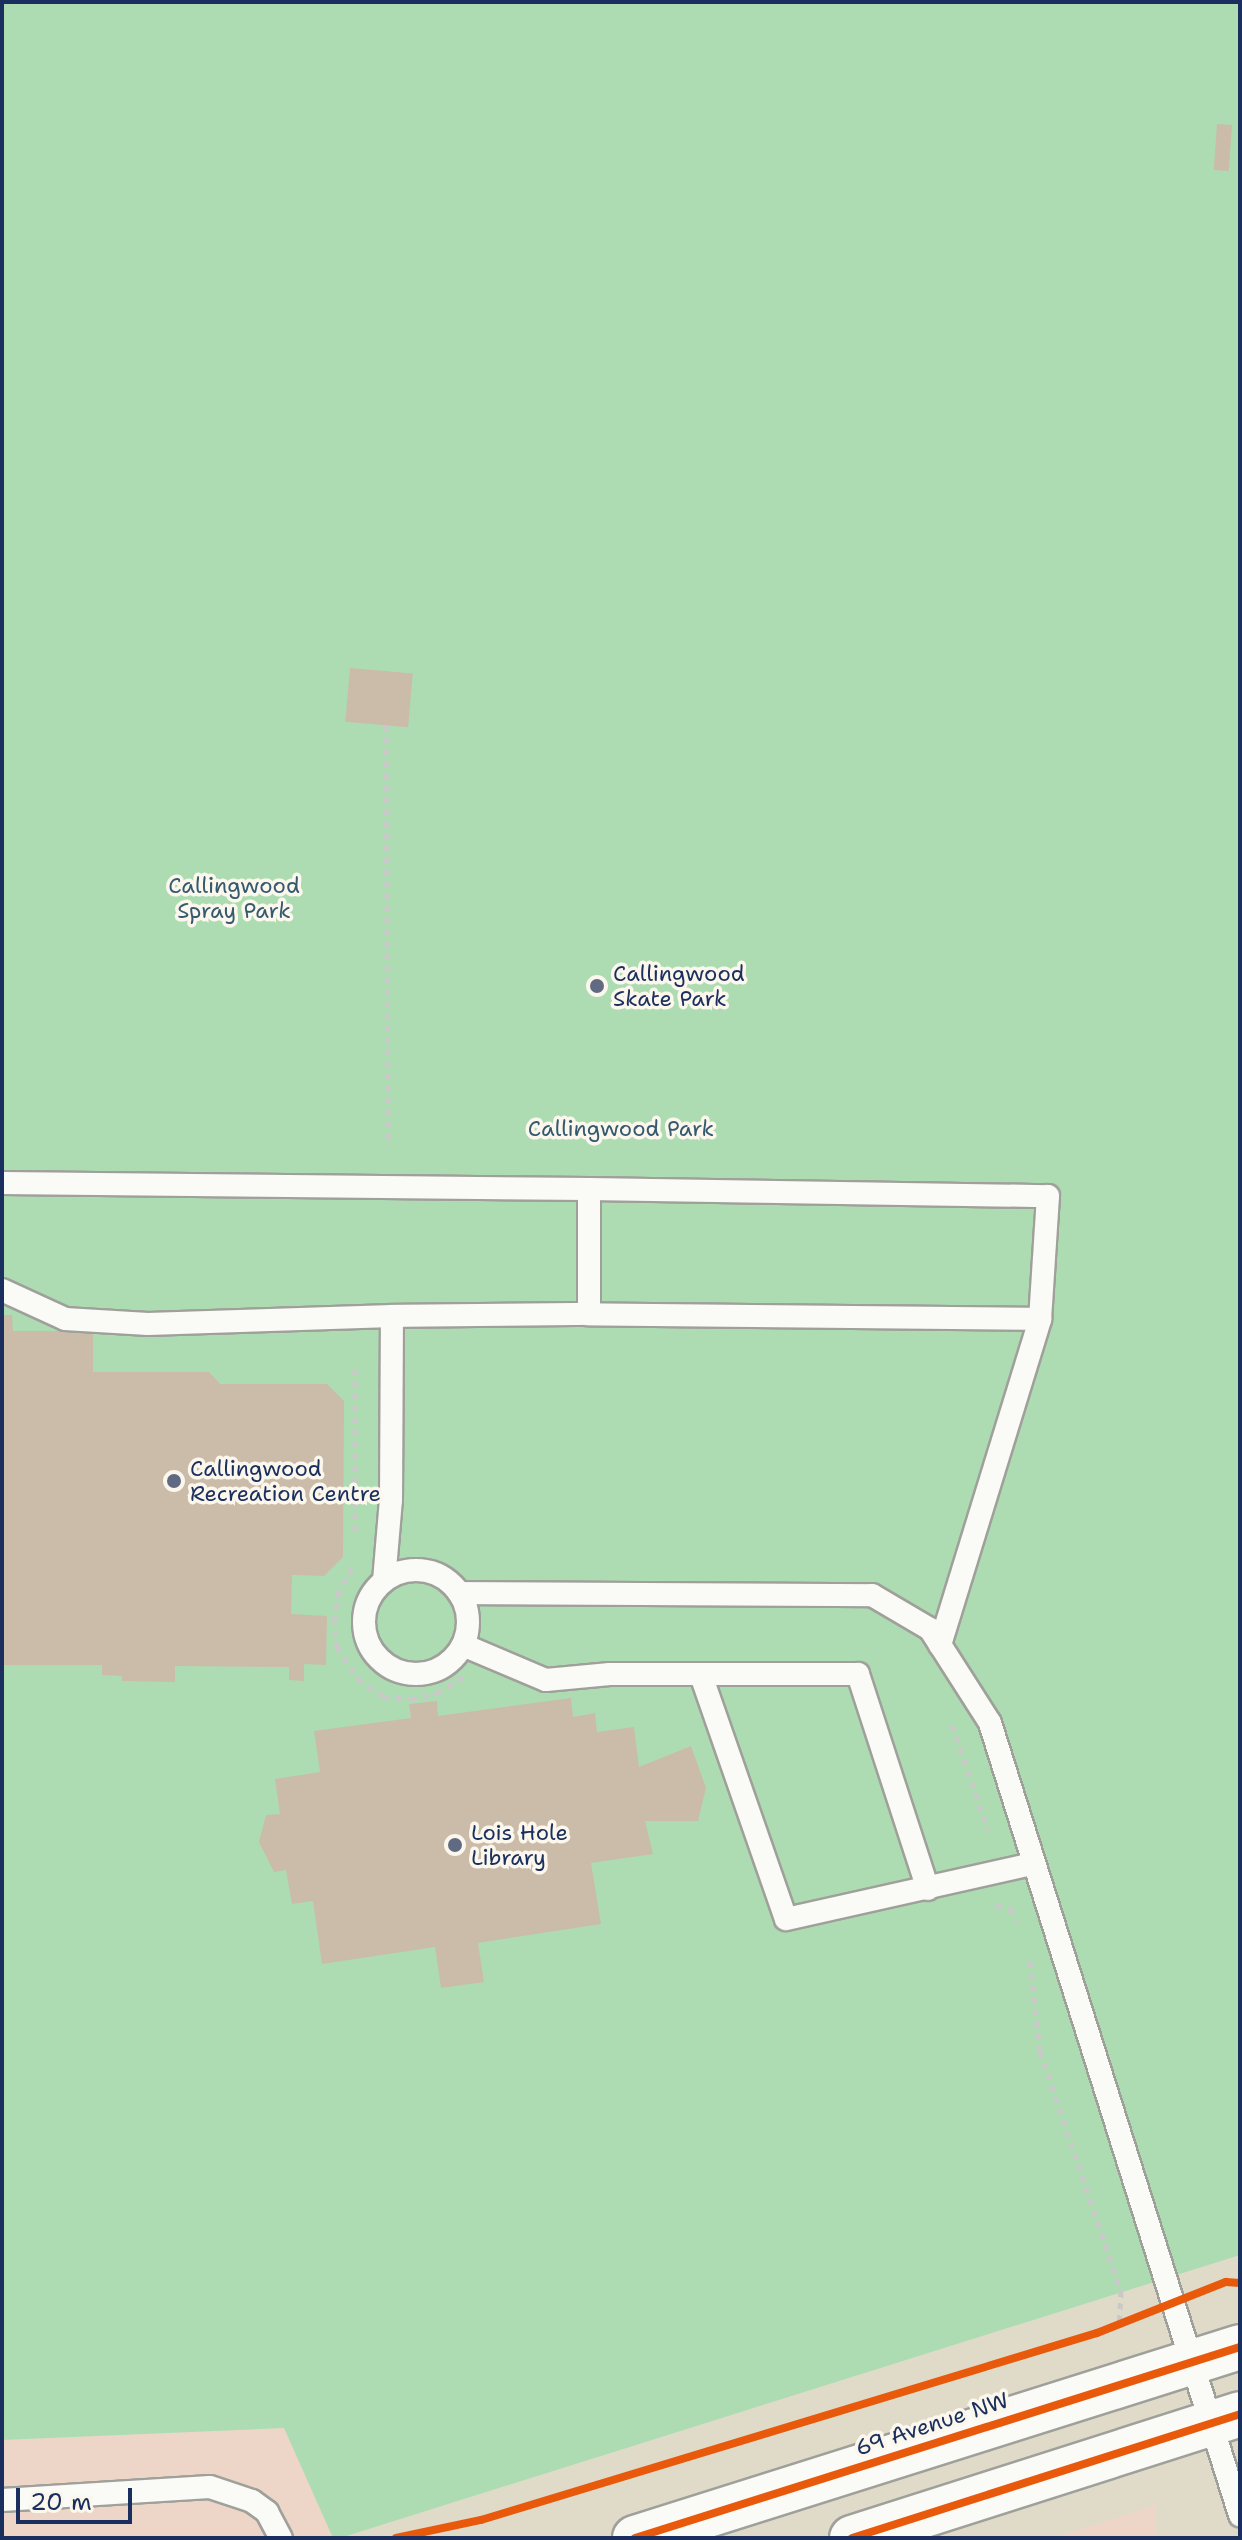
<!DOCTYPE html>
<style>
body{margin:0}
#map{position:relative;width:1242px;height:2540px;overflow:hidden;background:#e0dbc8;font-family:"Shantell Sans",sans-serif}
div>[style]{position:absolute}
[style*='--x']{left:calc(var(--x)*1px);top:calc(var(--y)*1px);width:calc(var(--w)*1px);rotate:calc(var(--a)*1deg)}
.built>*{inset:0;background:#edd6c7}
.green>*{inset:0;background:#addcb3}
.building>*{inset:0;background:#cbbba9;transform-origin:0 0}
.path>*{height:5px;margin-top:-2.5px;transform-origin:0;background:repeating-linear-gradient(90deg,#c9c9c8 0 6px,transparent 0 12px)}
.roads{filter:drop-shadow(2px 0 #a0a09b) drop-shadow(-2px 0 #a0a09b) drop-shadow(0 2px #a0a09b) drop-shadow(0 -2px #a0a09b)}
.lane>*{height:22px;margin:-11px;padding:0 11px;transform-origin:11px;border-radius:11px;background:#fafaf7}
.lane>.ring{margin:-11px;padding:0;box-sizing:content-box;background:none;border:22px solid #fafaf7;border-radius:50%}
.secondary>*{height:44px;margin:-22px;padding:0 22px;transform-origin:22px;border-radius:22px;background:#fafaf7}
.cycleway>*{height:8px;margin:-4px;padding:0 4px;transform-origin:4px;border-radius:4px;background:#e8590c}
.dots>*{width:22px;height:22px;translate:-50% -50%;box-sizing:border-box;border:4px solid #fbf7ec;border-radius:50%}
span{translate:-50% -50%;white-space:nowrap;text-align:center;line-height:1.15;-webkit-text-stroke:7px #fbf7ec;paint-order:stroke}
.park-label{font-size:22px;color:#355a6f}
.poi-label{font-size:22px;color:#1b2f5e}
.left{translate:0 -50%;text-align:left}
.street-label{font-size:22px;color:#1b2f5e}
.frame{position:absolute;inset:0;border:4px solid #1b2f5e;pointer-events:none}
.scale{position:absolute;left:16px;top:2488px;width:116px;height:36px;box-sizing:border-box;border:4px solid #1b2f5e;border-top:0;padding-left:10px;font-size:24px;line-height:28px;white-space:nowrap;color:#1b2f5e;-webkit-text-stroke:6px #fbf7ec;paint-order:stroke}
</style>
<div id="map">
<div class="built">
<div style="clip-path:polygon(285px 2428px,333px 2538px,2px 2538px,2px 2440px)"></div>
<div style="clip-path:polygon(1156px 2505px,1156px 2538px,1054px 2538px)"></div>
</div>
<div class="green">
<div style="clip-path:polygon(2px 2px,1240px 2px,1240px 2255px,340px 2538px,333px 2538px,284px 2428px,2px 2440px)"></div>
</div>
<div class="building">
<div style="left:1217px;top:124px;width:15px;height:46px;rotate:4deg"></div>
<div style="left:350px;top:668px;width:63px;height:54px;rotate:5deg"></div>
<div style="clip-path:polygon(2px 1315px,12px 1315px,13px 1331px,93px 1331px,93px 1372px,209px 1372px,220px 1384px,327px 1384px,344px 1401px,343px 1557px,324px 1576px,292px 1575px,291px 1614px,327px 1616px,326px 1665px,304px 1664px,304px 1681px,289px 1680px,289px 1667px,175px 1666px,175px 1682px,122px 1681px,122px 1676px,102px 1675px,102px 1665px,2px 1665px)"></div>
<div style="clip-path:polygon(571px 1698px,573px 1717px,595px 1713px,597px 1732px,634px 1727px,639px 1767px,691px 1746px,706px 1788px,698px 1821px,645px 1821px,653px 1854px,591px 1863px,601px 1924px,478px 1943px,484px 1982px,441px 1988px,435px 1947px,322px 1964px,313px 1901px,292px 1904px,286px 1870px,274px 1872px,259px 1842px,266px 1815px,280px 1814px,275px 1779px,320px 1772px,314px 1731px,411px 1718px,409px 1704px,437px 1701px,438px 1716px)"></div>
</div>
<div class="path">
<div style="--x:386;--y:725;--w:421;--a:89.7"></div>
<div style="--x:355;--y:1531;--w:167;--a:-90"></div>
<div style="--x:352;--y:1568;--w:26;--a:119"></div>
<div style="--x:339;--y:1591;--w:27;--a:100"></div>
<div style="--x:334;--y:1618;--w:29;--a:84"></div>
<div style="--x:337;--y:1647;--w:38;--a:57"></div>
<div style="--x:358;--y:1679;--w:32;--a:35"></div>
<div style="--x:384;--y:1697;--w:27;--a:4"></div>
<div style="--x:411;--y:1699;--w:27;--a:-13"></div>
<div style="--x:437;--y:1693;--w:31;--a:-32"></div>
<div style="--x:952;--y:1725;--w:111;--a:71.1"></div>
<div style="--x:996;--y:1905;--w:16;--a:15"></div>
<div style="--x:1011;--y:1909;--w:14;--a:60"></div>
<div style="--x:1030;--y:1961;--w:91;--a:83.7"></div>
<div style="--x:1040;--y:2051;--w:253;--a:71.4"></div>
<div style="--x:1121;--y:2291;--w:34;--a:93"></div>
</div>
<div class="roads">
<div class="lane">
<div style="--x:2;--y:1183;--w:587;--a:0.59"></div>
<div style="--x:589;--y:1189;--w:459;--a:0.9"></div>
<div style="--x:1048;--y:1196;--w:123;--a:93.7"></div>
<div style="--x:1040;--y:1319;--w:451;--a:-179.4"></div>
<div style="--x:589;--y:1314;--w:125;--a:-90"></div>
<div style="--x:2;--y:1290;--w:69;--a:24.7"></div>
<div style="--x:65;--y:1319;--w:83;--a:3.4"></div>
<div style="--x:148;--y:1324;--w:244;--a:-1.9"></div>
<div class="ring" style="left:364px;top:1570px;width:82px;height:82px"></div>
<div style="--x:384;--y:1581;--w:81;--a:-85.1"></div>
<div style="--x:391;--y:1500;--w:184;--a:-89.7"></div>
<div style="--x:392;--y:1316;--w:197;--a:-0.6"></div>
<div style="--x:459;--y:1593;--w:413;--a:0.3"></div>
<div style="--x:872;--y:1595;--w:67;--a:30.4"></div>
<div style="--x:930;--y:1629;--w:112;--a:57.4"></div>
<div style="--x:990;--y:1723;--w:831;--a:72.48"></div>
<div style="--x:463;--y:1645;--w:90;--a:22.9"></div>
<div style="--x:546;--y:1680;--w:64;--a:-5.4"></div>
<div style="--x:610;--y:1674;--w:248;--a:0"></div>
<div style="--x:858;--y:1674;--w:226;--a:72"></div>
<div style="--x:940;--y:1645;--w:341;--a:-72.9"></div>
<div style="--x:701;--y:1675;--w:258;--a:70.8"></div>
<div style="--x:786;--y:1919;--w:252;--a:-12.6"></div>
<div style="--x:2;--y:2500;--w:208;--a:-3.6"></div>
<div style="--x:210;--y:2487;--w:44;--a:18.4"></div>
<div style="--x:252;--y:2501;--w:19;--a:36"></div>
<div style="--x:267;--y:2512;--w:30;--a:62"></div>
</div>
<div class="secondary">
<div style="--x:635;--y:2538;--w:634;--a:-17.52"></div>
<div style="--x:852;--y:2538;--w:407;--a:-17.7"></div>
</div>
</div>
<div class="cycleway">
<div style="--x:396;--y:2538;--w:87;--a:-12"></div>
<div style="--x:481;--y:2520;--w:644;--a:-16.89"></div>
<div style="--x:1097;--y:2333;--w:139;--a:-21.6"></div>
<div style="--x:1226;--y:2282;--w:14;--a:4"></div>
<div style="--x:635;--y:2538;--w:634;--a:-17.52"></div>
<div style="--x:852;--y:2538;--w:407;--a:-17.7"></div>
</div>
<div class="dots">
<div style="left:597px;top:986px;background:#606b83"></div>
<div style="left:174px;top:1481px;background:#606b83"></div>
<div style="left:455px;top:1845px;background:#606b83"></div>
</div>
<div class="park-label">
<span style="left:234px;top:898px">Callingwood<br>Spray Park</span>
<span style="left:621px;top:1129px">Callingwood Park</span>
</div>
<div class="poi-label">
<span class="left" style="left:613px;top:986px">Callingwood<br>Skate Park</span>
<span class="left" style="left:190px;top:1481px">Callingwood<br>Recreation Centre</span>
<span class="left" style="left:471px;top:1845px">Lois Hole<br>Library</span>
</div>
<div class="street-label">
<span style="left:932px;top:2424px;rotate:-18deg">69 Avenue NW</span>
</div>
<div class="frame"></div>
<div class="scale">20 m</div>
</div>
